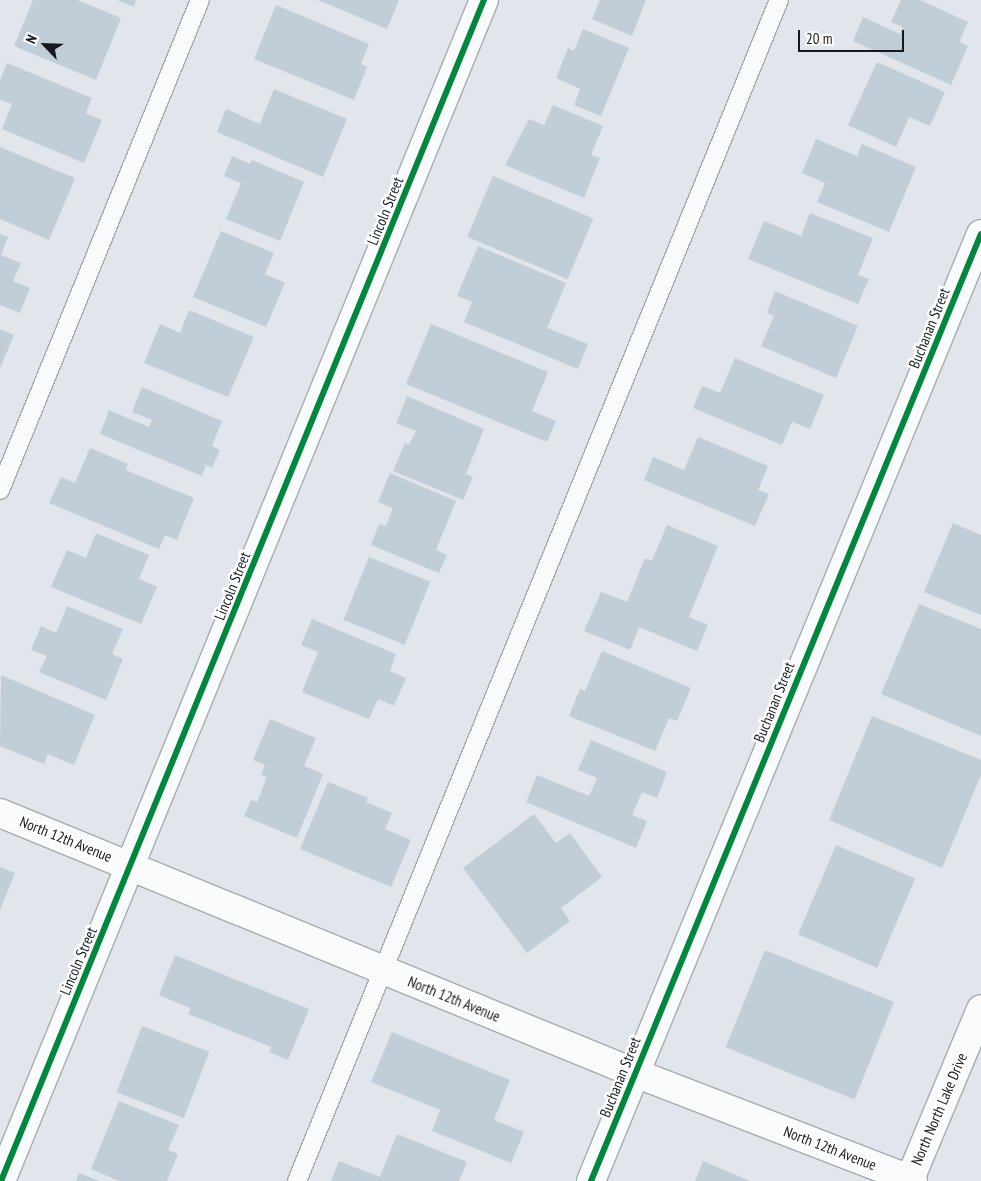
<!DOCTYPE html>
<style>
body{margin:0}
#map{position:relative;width:981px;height:1181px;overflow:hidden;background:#e0e6eb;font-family:"PT Sans Narrow",sans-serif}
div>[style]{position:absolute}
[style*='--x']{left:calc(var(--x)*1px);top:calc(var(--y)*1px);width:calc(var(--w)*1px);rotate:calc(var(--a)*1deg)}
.building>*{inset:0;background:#c2ced7;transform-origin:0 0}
.roads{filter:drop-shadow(1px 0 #a6abae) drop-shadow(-1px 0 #a6abae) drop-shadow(0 1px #a6abae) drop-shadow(0 -1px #a6abae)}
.lane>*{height:18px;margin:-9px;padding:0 9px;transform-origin:9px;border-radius:9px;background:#fafbfc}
.street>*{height:28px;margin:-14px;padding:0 14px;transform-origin:14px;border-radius:14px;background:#fafbfc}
.cycleway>*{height:6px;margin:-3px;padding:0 3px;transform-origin:3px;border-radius:3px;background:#00873e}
span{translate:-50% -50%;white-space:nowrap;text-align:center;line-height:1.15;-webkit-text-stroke:5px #fff;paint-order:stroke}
.street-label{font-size:15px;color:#161a1d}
.north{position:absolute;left:20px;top:20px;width:50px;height:50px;-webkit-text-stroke:4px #fff;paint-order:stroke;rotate:294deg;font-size:14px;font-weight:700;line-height:20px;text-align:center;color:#161a1d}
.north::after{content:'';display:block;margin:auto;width:18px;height:22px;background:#161a1d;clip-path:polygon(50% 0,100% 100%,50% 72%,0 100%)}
.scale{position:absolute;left:798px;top:30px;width:106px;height:22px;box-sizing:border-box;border:2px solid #161a1d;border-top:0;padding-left:6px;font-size:15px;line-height:18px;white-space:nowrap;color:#161a1d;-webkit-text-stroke:4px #fff;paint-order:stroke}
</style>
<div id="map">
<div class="building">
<div style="clip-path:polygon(33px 0,77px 0,121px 18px,96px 80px,14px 46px)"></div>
<div style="clip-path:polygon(117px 0,136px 0,134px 7px)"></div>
<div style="clip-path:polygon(318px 0,399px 0,387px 29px)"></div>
<div style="clip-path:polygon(600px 0,646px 0,632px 36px,592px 19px)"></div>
<div style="clip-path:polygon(901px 0,920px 0,968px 22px,959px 42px,968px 46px,951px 85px,853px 41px,863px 17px,900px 34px,903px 27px,891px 22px)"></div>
<div style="clip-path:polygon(276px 5px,369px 44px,361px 64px,367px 67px,354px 100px,254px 59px)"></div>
<div style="clip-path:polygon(583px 29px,629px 48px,601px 116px,574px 105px,580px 89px,556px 78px,568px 48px,574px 51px)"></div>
<div style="clip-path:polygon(877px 62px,945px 92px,930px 126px,909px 117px,896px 147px,848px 125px)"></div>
<div style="clip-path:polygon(7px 63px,92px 98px,86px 113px,102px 120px,84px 163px,2px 129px,12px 104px,0 100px,0 80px)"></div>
<div style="clip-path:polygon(274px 89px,347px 119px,323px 177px,217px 132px,226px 109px,260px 124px)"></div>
<div style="clip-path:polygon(553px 105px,603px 126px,591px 155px,600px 158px,584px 198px,505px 165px,529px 119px,544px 125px)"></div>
<div style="clip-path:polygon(816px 139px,857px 156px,862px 144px,916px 167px,889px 232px,817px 202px,825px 183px,802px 173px)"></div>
<div style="clip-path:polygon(0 147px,75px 178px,49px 240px,0 219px)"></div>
<div style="clip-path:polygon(232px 156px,250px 164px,252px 160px,304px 182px,280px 241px,226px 219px,241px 183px,224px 176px)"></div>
<div style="left:493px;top:176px;width:109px;height:66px;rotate:23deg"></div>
<div style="clip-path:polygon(810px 213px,873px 238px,858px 275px,869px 279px,858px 304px,748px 259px,764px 221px,801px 236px)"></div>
<div style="clip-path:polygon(221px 231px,274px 253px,265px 274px,285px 283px,266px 327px,193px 297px)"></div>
<div style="clip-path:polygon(0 234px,8px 237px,1px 255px,21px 263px,13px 281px,30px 288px,20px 313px,0 305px)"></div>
<div style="clip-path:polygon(478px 246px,566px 283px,547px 328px,588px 344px,578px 369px,464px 322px,472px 302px,457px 296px)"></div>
<div style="clip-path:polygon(775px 291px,858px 326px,836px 378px,761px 346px,774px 316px,767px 313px)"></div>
<div style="clip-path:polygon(189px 310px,254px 337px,228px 397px,144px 363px,160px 324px,180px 333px)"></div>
<div style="clip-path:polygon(431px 324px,548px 372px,532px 411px,556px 421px,547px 442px,406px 384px)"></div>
<div style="clip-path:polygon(0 329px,14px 335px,0 368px)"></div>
<div style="clip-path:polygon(735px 358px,824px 395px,810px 429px,792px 422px,782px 445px,693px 408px,702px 386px,720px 393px)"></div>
<div style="clip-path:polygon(142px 387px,222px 421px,212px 446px,220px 450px,212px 468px,206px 465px,202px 476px,100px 434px,109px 410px,149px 427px,152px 420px,132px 412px)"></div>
<div style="clip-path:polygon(407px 396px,484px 429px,466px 474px,473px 477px,463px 500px,393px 471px,405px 443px,409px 445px,416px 431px,396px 423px)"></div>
<div style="clip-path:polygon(698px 437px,768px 466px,758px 490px,769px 494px,755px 526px,644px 480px,653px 457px,684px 470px)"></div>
<div style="clip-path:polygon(90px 448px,128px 464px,126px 470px,194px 498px,177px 540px,165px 535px,159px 549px,49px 503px,61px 477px,75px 483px)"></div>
<div style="clip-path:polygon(390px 473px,456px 501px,436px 550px,447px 555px,439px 573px,371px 545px,379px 524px,386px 526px,393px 508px,378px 502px)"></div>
<div style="clip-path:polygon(953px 523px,981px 535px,981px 615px,924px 592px)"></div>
<div style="clip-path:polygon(667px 525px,718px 546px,689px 617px,708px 625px,697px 651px,639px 627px,630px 650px,584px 631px,601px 592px,627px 602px,645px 558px,652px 561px)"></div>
<div style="clip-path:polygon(96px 533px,149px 555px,139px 579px,157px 587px,141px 624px,51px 587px,67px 550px,86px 558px)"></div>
<div style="left:369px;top:557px;width:66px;height:68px;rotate:22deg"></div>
<div style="clip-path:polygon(919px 604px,981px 629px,981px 736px,881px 694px)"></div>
<div style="clip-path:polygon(67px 606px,123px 629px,112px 654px,123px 659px,106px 700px,39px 672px,47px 656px,31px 650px,41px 626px,56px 633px)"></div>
<div style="clip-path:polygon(312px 619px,396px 654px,390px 671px,406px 678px,394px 706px,378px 699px,369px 719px,302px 692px,318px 652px,301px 645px)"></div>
<div style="clip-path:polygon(602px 651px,691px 688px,677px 721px,669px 718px,655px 751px,569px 716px,580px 689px,585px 691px)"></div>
<div style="clip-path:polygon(1px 675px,95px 715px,74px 765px,48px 754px,44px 764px,0 746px)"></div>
<div style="clip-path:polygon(872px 716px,981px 760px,981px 775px,942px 868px,829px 820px)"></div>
<div style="clip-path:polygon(270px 719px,316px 738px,304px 766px,323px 774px,297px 838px,244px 816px,251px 800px,257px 802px,267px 777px,261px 775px,265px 765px,253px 760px)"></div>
<div style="clip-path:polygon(591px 740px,667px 772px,657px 798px,642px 792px,632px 815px,647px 821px,636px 848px,526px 802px,537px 775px,589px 796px,597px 778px,578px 770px)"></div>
<div style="clip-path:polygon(328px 782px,368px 798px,366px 802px,392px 813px,385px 829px,411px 840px,391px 887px,300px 849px)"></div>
<div style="clip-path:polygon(534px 814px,556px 843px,570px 833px,602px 877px,561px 908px,570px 921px,527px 953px,463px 868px)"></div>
<div style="left:836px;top:845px;width:86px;height:97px;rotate:23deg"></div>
<div style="clip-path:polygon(0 867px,15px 873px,0 910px)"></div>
<div style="left:765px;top:950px;width:139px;height:105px;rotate:22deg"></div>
<div style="clip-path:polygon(175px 955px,309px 1009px,288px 1060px,269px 1052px,271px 1047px,188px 1014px,190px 1008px,159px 995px)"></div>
<div style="left:142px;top:1026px;width:72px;height:71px;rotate:21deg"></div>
<div style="clip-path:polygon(392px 1032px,510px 1080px,494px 1120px,524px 1132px,511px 1163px,432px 1131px,440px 1110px,371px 1082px)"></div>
<div style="clip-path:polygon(119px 1101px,179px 1125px,168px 1150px,178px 1154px,167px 1181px,119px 1181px,91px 1169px)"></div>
<div style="clip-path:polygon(397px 1134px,467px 1162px,459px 1181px,331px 1181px,339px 1161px,380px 1177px)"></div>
<div style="clip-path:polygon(703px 1161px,750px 1181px,695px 1181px)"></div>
<div style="clip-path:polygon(79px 1173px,99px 1181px,76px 1181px)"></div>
</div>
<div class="roads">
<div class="lane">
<div style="--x:0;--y:490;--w:529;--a:-67.8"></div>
<div style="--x:297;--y:1181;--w:1276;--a:-67.8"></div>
</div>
<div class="street">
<div style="--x:0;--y:813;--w:686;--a:22.27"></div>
<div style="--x:635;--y:1073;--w:295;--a:21.1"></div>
<div style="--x:1;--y:1181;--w:1276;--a:-67.76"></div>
<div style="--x:591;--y:1181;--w:1024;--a:-67.62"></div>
<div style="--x:913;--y:1181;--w:4;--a:-146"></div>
<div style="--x:910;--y:1179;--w:184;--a:-67.3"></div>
</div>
</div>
<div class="cycleway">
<div style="--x:1;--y:1181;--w:1276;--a:-67.76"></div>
<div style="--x:591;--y:1181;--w:1024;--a:-67.62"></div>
</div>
<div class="street-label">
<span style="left:385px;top:211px;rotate:-68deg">Lincoln Street</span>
<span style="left:929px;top:328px;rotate:-68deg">Buchanan Street</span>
<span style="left:232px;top:586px;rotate:-68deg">Lincoln Street</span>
<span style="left:774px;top:702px;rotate:-68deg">Buchanan Street</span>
<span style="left:66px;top:839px;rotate:22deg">North 12th Avenue</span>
<span style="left:78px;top:961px;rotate:-67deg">Lincoln Street</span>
<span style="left:454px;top:999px;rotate:22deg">North 12th Avenue</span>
<span style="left:620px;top:1077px;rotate:-68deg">Buchanan Street</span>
<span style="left:939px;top:1109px;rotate:-67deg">North North Lake Drive</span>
<span style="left:830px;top:1148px;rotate:21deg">North 12th Avenue</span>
</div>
<div class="north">N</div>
<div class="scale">20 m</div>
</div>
